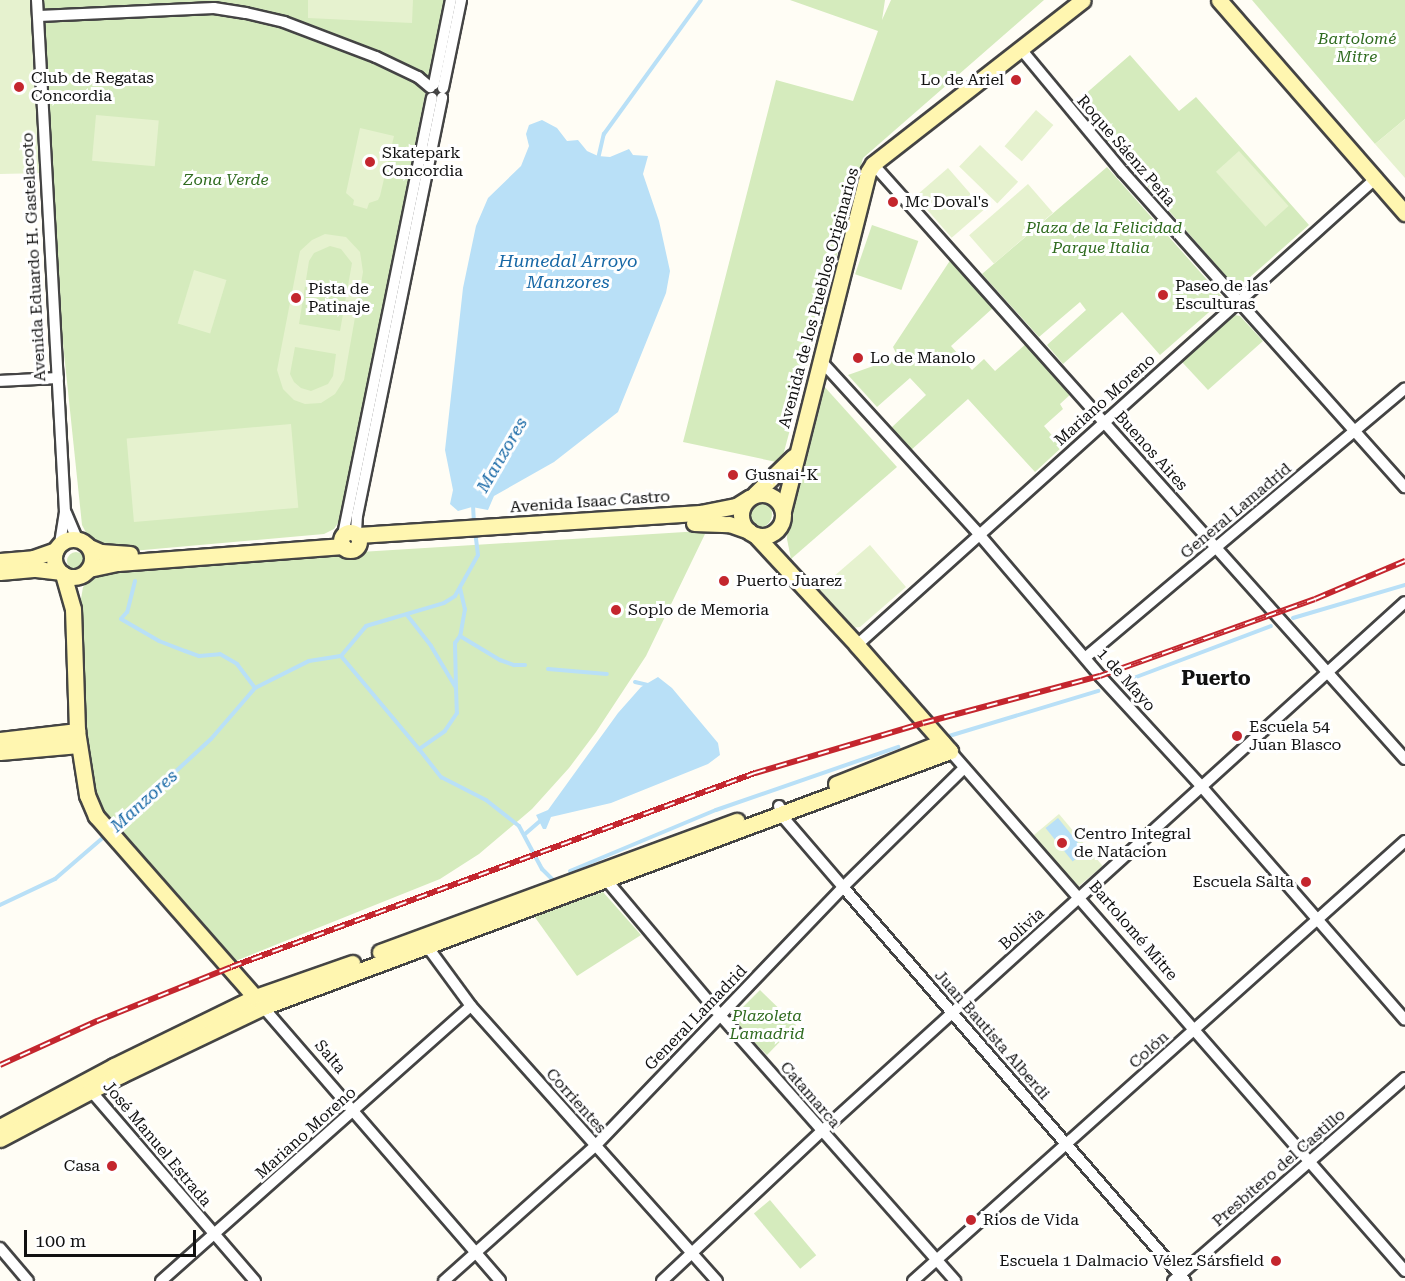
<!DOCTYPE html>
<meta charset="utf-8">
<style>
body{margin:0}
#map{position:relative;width:1405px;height:1281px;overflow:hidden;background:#fffdf5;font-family:"Roboto Serif",serif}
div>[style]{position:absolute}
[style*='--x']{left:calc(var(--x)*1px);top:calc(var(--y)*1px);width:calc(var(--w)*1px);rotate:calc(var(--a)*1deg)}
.green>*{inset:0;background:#d5ebbd;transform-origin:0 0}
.round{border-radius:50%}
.pitch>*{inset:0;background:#e6f2cf;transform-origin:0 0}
.water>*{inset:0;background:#b9e0f7;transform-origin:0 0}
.stream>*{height:4px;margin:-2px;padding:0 2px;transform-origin:2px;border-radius:2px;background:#b9e0f7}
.roads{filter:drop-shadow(2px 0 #444) drop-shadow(-2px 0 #444) drop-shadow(0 2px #444) drop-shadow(0 -2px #444)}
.street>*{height:10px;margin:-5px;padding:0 5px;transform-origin:5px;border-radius:5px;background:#fff}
.secondary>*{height:15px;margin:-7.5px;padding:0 7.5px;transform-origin:7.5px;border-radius:7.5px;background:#fff6b0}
.secondary>.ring{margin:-7.5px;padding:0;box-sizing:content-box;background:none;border:15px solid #fff6b0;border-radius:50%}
.rail>*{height:6px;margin-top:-3px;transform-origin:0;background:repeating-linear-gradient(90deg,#fff 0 11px,#c4262e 0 22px);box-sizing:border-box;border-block:2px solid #c4262e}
.dots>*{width:16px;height:16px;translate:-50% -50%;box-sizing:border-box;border:3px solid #fff;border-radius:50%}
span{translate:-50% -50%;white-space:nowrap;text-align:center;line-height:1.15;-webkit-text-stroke:6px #fff;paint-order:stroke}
.park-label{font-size:16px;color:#2f6b1f;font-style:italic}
.poi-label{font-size:16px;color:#111}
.left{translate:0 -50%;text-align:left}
.right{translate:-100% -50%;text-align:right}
.street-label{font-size:16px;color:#111}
.water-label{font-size:18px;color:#1768a6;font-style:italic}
.quarter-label{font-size:20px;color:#111;font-weight:700}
.scale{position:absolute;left:24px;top:1230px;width:172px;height:27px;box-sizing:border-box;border:3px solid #111;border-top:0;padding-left:8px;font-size:18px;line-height:21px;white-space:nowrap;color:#111;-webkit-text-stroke:4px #fff;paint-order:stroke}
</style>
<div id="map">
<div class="green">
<div style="clip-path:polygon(27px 0,444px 0,340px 520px,334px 529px,324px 534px,121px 552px,91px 542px,82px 525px)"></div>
<div style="clip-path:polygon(790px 0,885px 0,882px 20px,891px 0,1044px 0,863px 158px,781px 463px,683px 442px,776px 80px,853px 101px,878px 31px)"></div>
<div style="clip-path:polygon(1252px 0,1405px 0,1405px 119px,1375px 144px)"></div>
<div style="clip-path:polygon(1130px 55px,1179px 111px,1196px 97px,1309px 225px,1241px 285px,1231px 282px,1075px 103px)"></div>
<div style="clip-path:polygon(1107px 167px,1224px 299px,1160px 355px,1122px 312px,1063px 364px,1047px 345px,1086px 310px,1080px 302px,1039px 337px,982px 274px)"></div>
<div style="left:872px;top:225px;width:49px;height:52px;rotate:19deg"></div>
<div style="clip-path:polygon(951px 259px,994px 307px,951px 346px,972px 370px,984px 359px,995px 371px,1027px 343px,1072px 393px,1060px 404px,1063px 409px,1044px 426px,1062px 447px,1035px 472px,968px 399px,910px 451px,890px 429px,926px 395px,910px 378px,877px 407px,848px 375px,893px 359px,897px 355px,893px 347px)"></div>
<div style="clip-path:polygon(1235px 315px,1240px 316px,1263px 341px,1208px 390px,1182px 362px)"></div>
<div style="clip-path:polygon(822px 384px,897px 467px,791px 559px,787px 539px,788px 512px)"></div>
<div class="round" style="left:744px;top:500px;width:28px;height:28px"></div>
<div style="clip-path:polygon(701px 531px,705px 534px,646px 656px,596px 732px,569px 768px,532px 809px,479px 854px,440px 879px,233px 962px,98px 804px,91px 780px,85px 732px,80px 605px,83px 587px,97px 574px,339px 553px,351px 556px,360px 552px)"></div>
<div class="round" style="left:67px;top:552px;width:18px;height:18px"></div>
<div style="clip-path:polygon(603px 892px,641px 935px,577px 976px,534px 916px)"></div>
<div style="clip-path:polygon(760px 990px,796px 1025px,767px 1055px,736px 1024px,737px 1013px)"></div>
<div style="left:770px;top:1200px;width:72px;height:21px;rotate:50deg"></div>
</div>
<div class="pitch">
<div style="clip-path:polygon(0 0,32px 0,44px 173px,0 174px)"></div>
<div style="clip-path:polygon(308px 0,413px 0,412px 23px,308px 18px)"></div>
<div style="left:1036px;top:110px;width:23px;height:48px;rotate:41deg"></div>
<div style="left:96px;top:115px;width:63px;height:46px;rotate:5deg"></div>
<div style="clip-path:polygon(1405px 119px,1405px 178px,1375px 144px)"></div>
<div style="clip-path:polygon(360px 128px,394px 136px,380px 196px,378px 200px,369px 203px,367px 209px,353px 205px,354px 200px,346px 193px)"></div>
<div style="left:980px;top:145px;width:53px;height:30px;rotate:44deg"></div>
<div style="left:1239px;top:151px;width:74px;height:31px;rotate:48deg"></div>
<div style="left:948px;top:168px;width:55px;height:43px;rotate:49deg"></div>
<div style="left:1028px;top:184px;width:38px;height:78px;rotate:49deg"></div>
<div style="clip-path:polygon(evenodd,325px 234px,346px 237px,360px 252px,363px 272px,344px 380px,335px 394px,321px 403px,305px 404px,294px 400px,283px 389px,277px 370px,300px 251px,312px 240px,325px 234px,330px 246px,341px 249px,352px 263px,340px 331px,299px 324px,309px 261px,314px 253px,330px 246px,325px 234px,295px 347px,336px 354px,333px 376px,328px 384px,311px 391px,301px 388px,294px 382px,290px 374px,295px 347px)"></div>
<div style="left:194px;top:270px;width:34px;height:56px;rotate:17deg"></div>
<div style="left:291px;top:424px;width:84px;height:165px;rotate:85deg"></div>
<div style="clip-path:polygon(870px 545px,906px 587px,860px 627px,851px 628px,818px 590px)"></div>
<div style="left:1059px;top:814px;width:68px;height:33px;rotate:50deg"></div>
</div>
<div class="water">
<div style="clip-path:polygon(542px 120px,557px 128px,567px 141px,578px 140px,587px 151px,598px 156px,610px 157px,629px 149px,633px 155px,648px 156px,643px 174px,659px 221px,670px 271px,666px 293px,618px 412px,554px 462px,494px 496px,488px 510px,472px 507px,458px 511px,450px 504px,453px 490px,445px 450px,463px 288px,472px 245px,476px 226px,488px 198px,521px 166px,529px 146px,526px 134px,529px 125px)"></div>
<div style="clip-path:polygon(658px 677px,672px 688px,718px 743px,720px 755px,708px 764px,611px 803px,551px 817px,546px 829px,543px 829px,536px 815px,548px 810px,618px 713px,641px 687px)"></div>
<div style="left:1058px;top:818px;width:43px;height:16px;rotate:51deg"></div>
</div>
<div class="stream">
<div style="--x:598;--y:159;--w:26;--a:-77"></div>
<div style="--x:604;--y:134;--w:165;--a:-54.1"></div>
<div style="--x:473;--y:505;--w:19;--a:87"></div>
<div style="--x:135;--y:581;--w:32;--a:104"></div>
<div style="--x:127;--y:612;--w:9;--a:131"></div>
<div style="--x:121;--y:619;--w:44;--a:30.1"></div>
<div style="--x:159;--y:641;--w:28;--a:21"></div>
<div style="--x:185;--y:651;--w:15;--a:20"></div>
<div style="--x:199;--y:656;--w:21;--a:-5"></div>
<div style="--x:220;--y:654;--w:20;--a:30"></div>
<div style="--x:237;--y:664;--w:30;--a:53"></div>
<div style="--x:460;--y:588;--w:22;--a:77"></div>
<div style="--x:465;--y:609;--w:27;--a:100"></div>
<div style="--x:460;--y:636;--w:47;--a:31"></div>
<div style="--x:500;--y:660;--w:15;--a:20"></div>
<div style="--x:514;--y:665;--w:11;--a:0"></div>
<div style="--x:407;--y:615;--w:39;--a:52"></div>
<div style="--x:431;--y:646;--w:49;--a:59.2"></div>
<div style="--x:456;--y:688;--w:25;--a:88"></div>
<div style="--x:457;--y:713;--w:22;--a:124"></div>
<div style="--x:445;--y:731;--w:32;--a:145"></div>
<div style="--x:419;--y:749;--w:36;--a:52"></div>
<div style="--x:441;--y:777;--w:51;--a:27.1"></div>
<div style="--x:486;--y:800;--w:42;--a:38.2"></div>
<div style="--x:519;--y:826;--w:49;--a:61.9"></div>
<div style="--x:542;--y:869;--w:17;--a:45"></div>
<div style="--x:554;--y:881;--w:4;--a:0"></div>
<div style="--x:1293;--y:618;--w:117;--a:-16.4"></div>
<div style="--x:341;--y:656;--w:121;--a:50"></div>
<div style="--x:548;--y:669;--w:59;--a:4.8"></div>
<div style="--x:635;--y:682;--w:13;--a:13"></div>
<div style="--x:1123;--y:682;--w:158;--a:-20.7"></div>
<div style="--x:456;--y:688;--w:45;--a:-91.3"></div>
<div style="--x:455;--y:643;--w:9;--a:-54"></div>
<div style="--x:949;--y:736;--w:156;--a:-16.8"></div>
<div style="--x:112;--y:830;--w:134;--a:-42.6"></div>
<div style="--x:211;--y:739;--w:67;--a:-49.2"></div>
<div style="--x:255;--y:688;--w:60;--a:-26.6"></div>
<div style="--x:309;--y:661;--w:32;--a:-9"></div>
<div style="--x:341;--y:656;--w:39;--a:-50"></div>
<div style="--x:366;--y:626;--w:81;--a:-16.4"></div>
<div style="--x:444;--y:603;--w:13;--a:-32"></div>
<div style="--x:455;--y:596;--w:47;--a:-60.7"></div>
<div style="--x:478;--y:555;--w:24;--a:-97"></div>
<div style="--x:525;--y:834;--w:23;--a:-41"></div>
<div style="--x:570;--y:871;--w:158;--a:-22.7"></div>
<div style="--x:716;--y:810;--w:193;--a:-19.1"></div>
<div style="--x:0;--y:905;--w:61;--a:-25.3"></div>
<div style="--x:55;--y:879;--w:67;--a:-40.8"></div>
</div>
<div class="roads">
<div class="street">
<div style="--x:37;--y:0;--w:513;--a:86.87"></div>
<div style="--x:65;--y:512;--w:32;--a:99"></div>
<div style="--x:39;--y:16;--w:175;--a:-2.6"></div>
<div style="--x:214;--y:8;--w:32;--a:9"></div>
<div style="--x:246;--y:13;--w:39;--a:13"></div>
<div style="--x:284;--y:22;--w:98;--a:20.8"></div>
<div style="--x:376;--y:57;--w:47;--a:25.5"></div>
<div style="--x:418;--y:77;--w:16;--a:40"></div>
<div style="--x:1020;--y:48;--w:161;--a:50.3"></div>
<div style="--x:1123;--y:172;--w:423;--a:48.2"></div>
<div style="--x:434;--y:84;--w:86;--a:-78.6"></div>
<div style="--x:443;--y:88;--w:90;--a:-78.4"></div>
<div style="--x:873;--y:164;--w:798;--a:48.2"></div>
<div style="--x:822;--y:362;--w:231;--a:47.6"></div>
<div style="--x:978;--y:533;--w:188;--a:49.5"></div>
<div style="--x:1100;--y:676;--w:149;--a:47.4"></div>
<div style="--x:1201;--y:786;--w:310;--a:48.9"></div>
<div style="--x:0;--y:381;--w:58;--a:-3"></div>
<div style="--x:66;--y:513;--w:28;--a:67"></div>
<div style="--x:356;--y:533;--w:17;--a:-87"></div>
<div style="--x:357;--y:516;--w:427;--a:-78.5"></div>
<div style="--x:343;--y:535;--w:446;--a:-78.5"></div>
<div style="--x:857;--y:645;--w:697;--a:-41.97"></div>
<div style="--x:1086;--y:657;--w:417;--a:-40.1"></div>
<div style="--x:950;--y:751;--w:691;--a:48.81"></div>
<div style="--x:779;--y:806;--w:10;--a:73"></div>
<div style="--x:782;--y:816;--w:94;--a:49.3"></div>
<div style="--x:843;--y:887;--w:522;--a:49.04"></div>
<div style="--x:603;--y:876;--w:182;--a:49.9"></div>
<div style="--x:720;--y:1015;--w:355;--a:48.5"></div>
<div style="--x:424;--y:942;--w:79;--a:53.7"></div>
<div style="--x:471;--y:1006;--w:369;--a:48.2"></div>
<div style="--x:263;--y:1007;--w:362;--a:49.1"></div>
<div style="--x:89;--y:1085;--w:6;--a:72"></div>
<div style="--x:91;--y:1091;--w:251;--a:49.2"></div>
<div style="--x:0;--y:1248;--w:43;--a:49.7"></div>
<div style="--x:161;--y:1281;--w:414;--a:-41.6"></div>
<div style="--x:444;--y:1281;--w:204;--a:-41.8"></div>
<div style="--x:596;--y:1145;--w:357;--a:-46.2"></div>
<div style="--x:843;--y:887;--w:170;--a:-44.5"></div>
<div style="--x:662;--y:1281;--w:219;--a:-43.2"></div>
<div style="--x:822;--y:1131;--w:787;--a:-42.22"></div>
<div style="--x:913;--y:1281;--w:660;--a:-41.81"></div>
<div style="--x:1173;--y:1281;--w:308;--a:-41.2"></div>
</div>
<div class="secondary">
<div style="--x:1219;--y:0;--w:283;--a:48.9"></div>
<div class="ring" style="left:741px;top:494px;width:27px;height:27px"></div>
<div style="--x:755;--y:494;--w:53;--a:-44.2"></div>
<div style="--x:783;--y:511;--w:349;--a:-75.9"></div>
<div style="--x:868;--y:172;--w:9;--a:-58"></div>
<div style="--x:873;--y:164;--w:266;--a:-38"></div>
<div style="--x:694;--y:523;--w:35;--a:2"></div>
<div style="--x:729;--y:524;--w:21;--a:19"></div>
<div class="ring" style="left:341px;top:532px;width:3px;height:3px"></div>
<div style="--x:358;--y:535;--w:343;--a:-3.7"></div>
<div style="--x:700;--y:513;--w:37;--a:-11"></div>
<div style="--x:736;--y:506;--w:15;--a:-32"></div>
<div class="ring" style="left:54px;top:539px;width:23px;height:23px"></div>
<div style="--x:89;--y:547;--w:13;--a:23"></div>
<div style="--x:101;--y:552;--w:29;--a:4"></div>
<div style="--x:0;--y:561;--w:33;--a:-5"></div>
<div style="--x:33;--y:558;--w:24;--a:-19"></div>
<div style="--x:89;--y:569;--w:30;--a:-12"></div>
<div style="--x:118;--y:563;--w:226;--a:-4.3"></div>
<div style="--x:0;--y:572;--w:36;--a:-5"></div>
<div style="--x:36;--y:569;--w:24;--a:7"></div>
<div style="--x:63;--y:574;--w:36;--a:74"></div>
<div style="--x:73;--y:609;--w:122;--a:88.1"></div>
<div style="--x:77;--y:731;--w:65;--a:81.1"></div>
<div style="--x:87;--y:795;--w:23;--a:67"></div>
<div style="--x:96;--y:816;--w:249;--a:48.7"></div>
<div style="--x:0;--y:740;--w:78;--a:-6.7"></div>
<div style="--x:0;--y:752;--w:79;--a:-5.1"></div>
<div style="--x:836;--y:784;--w:114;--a:-21.6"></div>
<div style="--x:380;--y:952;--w:380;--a:-20.2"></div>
<div style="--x:0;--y:1127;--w:129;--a:-28.2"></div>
<div style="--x:114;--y:1066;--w:157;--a:-26.1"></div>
<div style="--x:255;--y:997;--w:103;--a:-19.3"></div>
<div style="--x:0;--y:1139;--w:137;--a:-27.9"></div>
<div style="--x:121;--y:1075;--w:157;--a:-25.6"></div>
<div style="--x:263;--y:1007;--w:733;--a:-20.44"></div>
<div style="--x:950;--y:751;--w:141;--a:-131.3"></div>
<div style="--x:857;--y:645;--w:150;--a:-132.8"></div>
</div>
</div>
<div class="rail">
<div style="--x:0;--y:1065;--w:107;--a:-24.4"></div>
<div style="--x:97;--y:1021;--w:144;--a:-21.9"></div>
<div style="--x:231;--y:967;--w:559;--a:-20.32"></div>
<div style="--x:755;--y:773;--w:175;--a:-16.6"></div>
<div style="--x:923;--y:723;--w:183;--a:-14.9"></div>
<div style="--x:1100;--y:676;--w:228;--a:-19.7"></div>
<div style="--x:1315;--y:599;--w:98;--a:-22.9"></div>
</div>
<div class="dots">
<div style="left:1016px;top:80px;background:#c4262e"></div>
<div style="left:19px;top:87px;background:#c4262e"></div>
<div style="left:370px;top:162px;background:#c4262e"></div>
<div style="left:893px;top:202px;background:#c4262e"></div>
<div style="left:1163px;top:295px;background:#c4262e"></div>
<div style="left:296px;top:298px;background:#c4262e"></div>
<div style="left:858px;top:358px;background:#c4262e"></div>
<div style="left:733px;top:475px;background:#c4262e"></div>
<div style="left:724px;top:581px;background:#c4262e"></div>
<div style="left:616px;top:610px;background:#c4262e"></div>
<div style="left:1237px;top:736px;background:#c4262e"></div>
<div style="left:1062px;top:843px;background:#c4262e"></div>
<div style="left:1306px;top:882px;background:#c4262e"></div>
<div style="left:112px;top:1166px;background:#c4262e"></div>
<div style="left:971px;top:1220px;background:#c4262e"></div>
<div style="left:1276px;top:1261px;background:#c4262e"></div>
</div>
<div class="park-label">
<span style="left:1357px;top:48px">Bartolomé<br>Mitre</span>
<span style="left:226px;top:180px">Zona Verde</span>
<span style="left:1104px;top:228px">Plaza de la Felicidad</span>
<span style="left:1101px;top:248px">Parque Italia</span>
<span style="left:767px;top:1025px">Plazoleta<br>Lamadrid</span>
</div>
<div class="poi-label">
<span class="left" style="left:31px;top:87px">Club de Regatas<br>Concordia</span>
<span class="right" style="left:1004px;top:80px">Lo de Ariel</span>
<span class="left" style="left:382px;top:162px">Skatepark<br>Concordia</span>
<span class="left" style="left:905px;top:202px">Mc Doval's</span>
<span class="left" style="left:1175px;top:295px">Paseo de las<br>Esculturas</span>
<span class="left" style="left:308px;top:298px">Pista de<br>Patinaje</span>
<span class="left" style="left:870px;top:358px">Lo de Manolo</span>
<span class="left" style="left:745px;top:475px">Gusnai-K</span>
<span class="left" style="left:736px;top:581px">Puerto Juarez</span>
<span class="left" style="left:628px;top:610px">Soplo de Memoria</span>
<span class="left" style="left:1249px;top:736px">Escuela 54<br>Juan Blasco</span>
<span class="left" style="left:1074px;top:843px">Centro Integral<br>de Natacion</span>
<span class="right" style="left:1294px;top:882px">Escuela Salta</span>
<span class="right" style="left:100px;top:1166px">Casa</span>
<span class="left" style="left:983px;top:1220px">Rios de Vida</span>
<span class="right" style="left:1264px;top:1261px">Escuela 1 Dalmacio Vélez Sársfield</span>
</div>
<div class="street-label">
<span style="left:1126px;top:151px;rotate:49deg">Roque Sáenz Peña</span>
<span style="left:34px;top:257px;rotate:-93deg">Avenida Eduardo H. Gastelacoto</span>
<span style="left:819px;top:298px;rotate:-75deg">Avenida de los Pueblos Originarios</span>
<span style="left:1105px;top:400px;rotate:-42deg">Mariano Moreno</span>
<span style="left:1151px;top:451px;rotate:48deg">Buenos Aires</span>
<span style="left:590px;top:502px;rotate:-4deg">Avenida Isaac Castro</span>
<span style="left:1236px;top:511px;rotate:-40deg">General Lamadrid</span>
<span style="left:1126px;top:680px;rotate:48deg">1 de Mayo</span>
<span style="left:1022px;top:929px;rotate:-42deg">Bolivia</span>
<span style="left:1133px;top:931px;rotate:49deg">Bartolomé Mitre</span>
<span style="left:696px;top:1018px;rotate:-46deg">General Lamadrid</span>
<span style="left:992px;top:1035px;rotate:49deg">Juan Bautista Alberdi</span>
<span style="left:1149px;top:1050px;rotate:-42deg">Colón</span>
<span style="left:330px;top:1057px;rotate:50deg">Salta</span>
<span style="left:810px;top:1095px;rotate:49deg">Catamarca</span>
<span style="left:576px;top:1101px;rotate:48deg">Corrientes</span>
<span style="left:306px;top:1133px;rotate:-42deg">Mariano Moreno</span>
<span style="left:157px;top:1144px;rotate:50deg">José Manuel Estrada</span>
<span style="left:1279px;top:1168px;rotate:-41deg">Presbítero del Castillo</span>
</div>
<div class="water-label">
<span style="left:568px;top:272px">Humedal Arroyo<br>Manzores</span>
<span style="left:502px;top:455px;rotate:-60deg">Manzores</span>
<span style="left:144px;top:801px;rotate:-42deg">Manzores</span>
</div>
<div class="quarter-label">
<span style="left:1216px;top:678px">Puerto</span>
</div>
<div class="scale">100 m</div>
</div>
